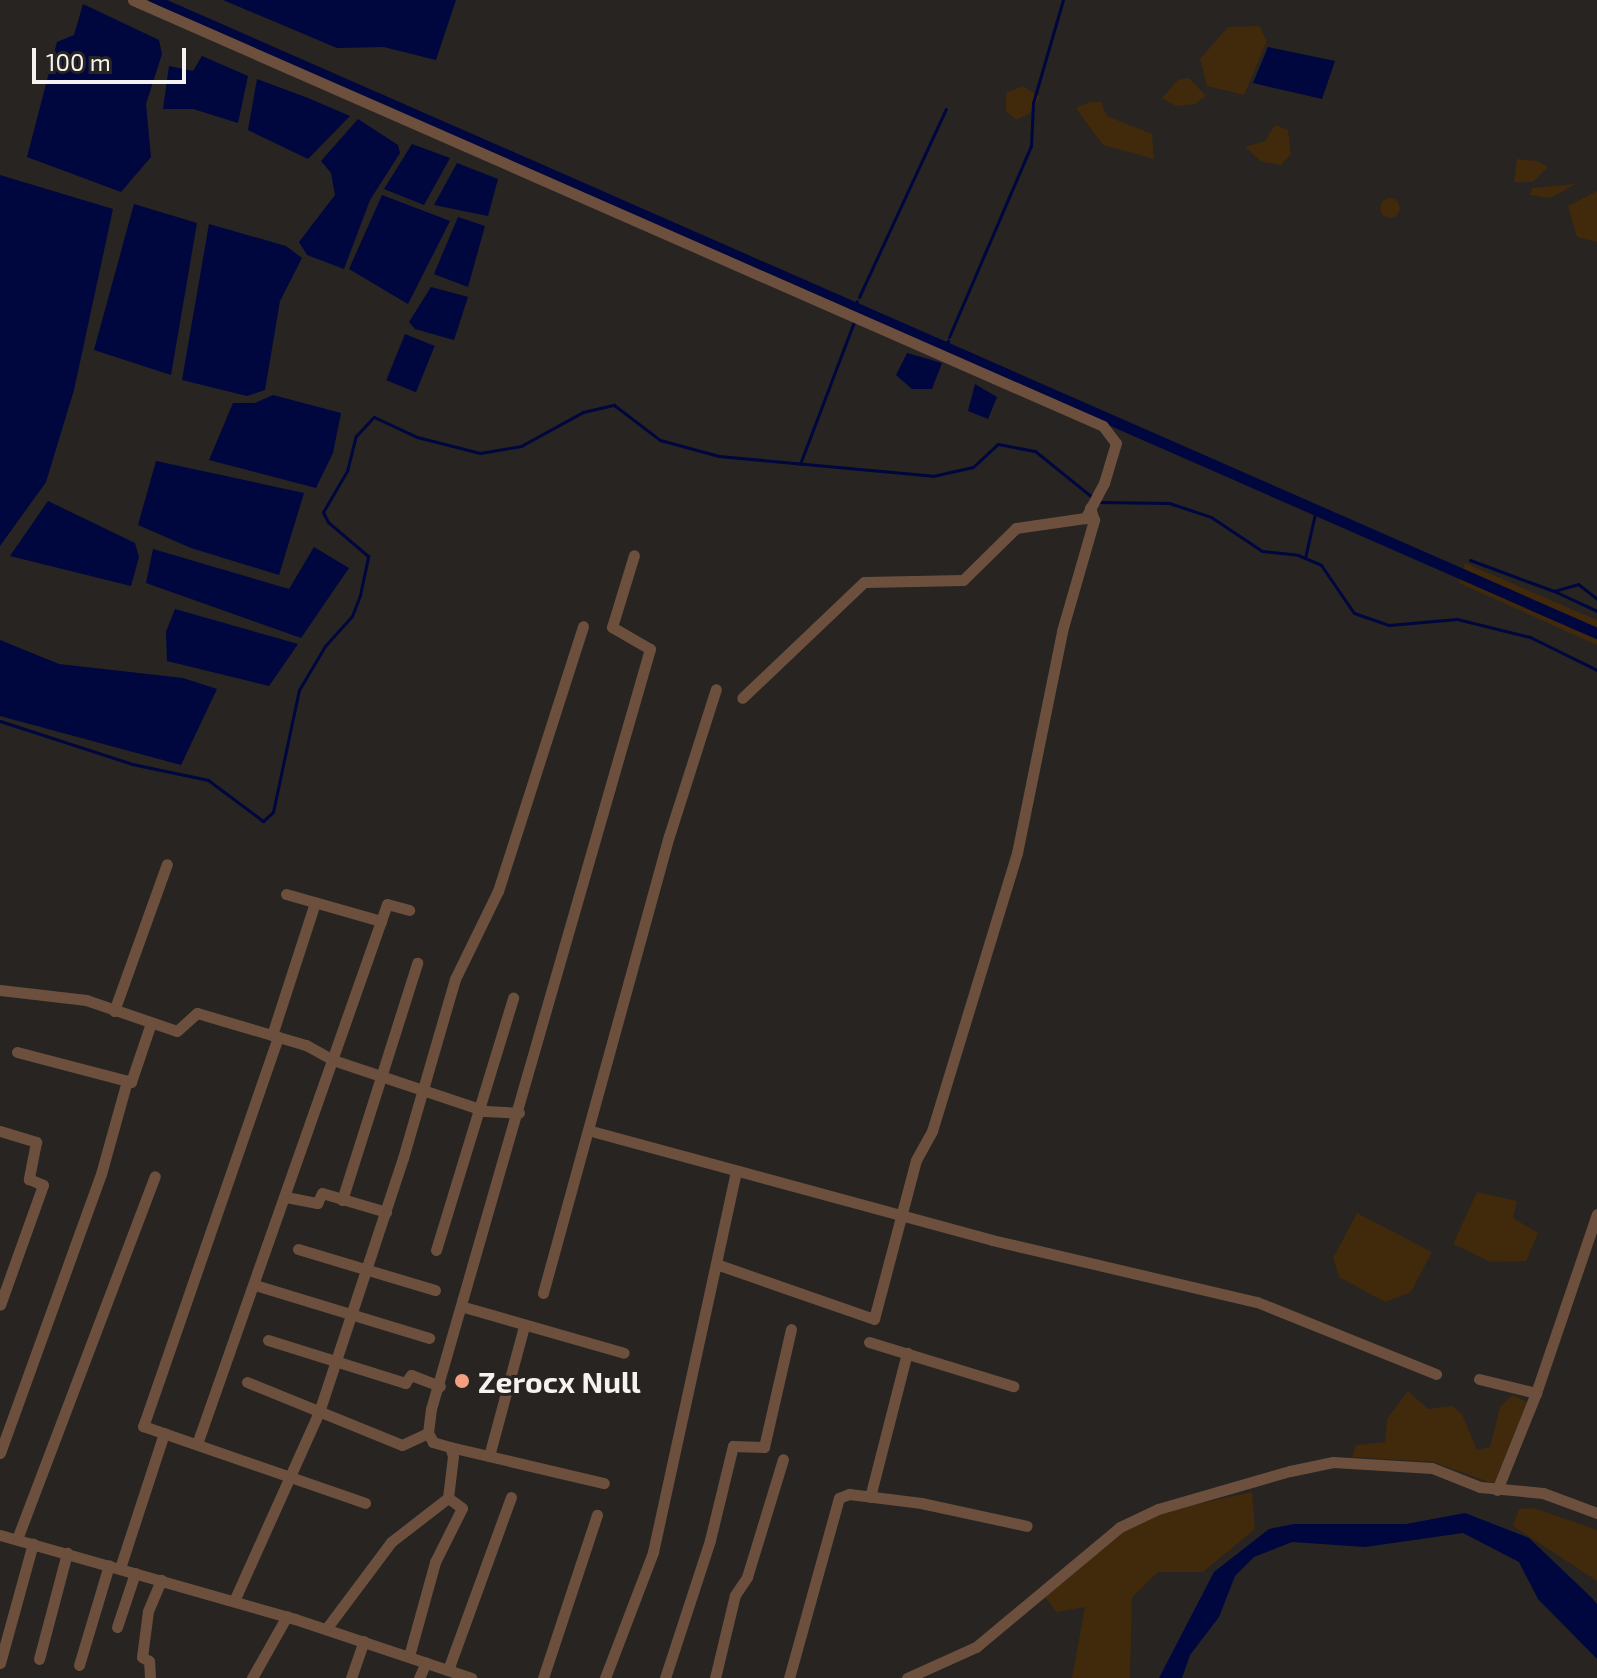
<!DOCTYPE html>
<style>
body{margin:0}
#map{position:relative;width:1597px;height:1678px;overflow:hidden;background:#272421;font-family:"Exo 2",sans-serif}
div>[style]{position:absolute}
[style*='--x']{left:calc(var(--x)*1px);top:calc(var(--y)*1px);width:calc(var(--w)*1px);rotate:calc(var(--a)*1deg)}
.green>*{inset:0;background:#41290c}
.round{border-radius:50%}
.water>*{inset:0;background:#00063e;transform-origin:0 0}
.stream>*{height:3px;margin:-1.5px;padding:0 1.5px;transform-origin:1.5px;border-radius:1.5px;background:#00063e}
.canal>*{height:11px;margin:-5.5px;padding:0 5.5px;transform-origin:5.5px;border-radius:5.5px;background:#00063e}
.minor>*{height:11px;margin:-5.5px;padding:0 5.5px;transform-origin:5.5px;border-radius:5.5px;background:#6c503d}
.dots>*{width:22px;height:22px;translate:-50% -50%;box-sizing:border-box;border:4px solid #272421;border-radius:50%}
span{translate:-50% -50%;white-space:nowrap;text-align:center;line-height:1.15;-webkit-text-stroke:6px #272421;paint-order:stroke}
.poi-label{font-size:30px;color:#f5f2f0;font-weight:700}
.left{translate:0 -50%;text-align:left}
.scale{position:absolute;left:32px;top:48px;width:154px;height:36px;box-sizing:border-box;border:4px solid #f5f2f0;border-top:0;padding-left:10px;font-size:24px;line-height:28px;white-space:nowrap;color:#f5f2f0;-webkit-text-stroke:6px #272421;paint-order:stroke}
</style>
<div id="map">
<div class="green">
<div style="clip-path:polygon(1259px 26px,1267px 41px,1244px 95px,1207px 86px,1200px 59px,1228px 27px)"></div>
<div style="clip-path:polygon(1189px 78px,1206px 96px,1195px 104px,1176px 106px,1162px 98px,1178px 80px)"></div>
<div style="clip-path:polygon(1023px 86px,1040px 97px,1029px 114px,1016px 120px,1006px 111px,1006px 93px)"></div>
<div style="clip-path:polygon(1090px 102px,1101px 102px,1107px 116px,1152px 134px,1154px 159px,1103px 145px,1076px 108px)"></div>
<div style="clip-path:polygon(1275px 125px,1288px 130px,1289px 137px,1291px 154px,1281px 165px,1262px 162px,1245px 147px,1265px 141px)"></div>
<div style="clip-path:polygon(1517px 159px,1537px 161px,1548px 167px,1533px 182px,1514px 182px)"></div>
<div style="clip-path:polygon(1576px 184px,1550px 198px,1530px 195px,1532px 188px)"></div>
<div style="clip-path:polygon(1597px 191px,1597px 242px,1577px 237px,1568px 206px)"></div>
<div class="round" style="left:1380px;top:198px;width:20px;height:20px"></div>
<div style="clip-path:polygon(1465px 563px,1597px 620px,1597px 645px,1459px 583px)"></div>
<div style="clip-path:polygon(1477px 1192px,1517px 1201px,1513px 1218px,1538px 1233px,1526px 1261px,1491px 1262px,1453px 1244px)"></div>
<div style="clip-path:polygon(1357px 1213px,1432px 1252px,1411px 1292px,1385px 1302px,1339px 1277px,1333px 1258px)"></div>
<div style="clip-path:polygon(1408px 1391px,1428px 1409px,1452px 1406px,1462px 1414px,1477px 1450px,1490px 1447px,1500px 1407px,1512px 1395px,1527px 1402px,1494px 1484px,1433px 1462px,1352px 1457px,1356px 1445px,1385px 1442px,1387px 1419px)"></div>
<div style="clip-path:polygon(1252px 1492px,1255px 1529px,1203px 1572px,1158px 1572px,1132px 1597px,1130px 1678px,1072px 1678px,1085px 1607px,1056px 1612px,1045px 1597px,1125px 1531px,1164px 1511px)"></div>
<div style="clip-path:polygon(1534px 1508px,1597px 1530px,1597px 1581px,1513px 1526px,1519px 1509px)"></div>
</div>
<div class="water">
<div style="clip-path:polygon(223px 0,456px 0,436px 60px,384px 47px,337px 48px)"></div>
<div style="clip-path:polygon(83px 4px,159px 40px,162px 54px,146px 104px,151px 157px,121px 192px,27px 157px,57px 42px,74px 35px)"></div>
<div style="clip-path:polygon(1268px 47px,1335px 61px,1322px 99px,1253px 83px)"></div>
<div style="clip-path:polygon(202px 56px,248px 76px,238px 123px,193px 109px,163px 109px,169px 66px,193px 71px)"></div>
<div style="clip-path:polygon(257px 79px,308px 98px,350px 116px,308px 159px,248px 130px)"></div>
<div style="clip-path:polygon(358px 119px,398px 145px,400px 153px,370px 200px,344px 269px,307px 255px,299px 242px,335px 195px,331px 173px,321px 161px)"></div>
<div style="clip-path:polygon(412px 144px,450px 158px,424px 205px,384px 189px)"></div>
<div style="clip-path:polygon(457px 163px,498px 179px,488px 216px,434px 205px)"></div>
<div style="clip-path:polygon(0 175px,113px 209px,74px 390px,46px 482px,0 546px)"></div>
<div style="clip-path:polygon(382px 195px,450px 221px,408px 304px,349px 269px)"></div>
<div style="clip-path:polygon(134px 204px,197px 223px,171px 375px,94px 350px)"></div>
<div style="clip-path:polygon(458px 217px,485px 226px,468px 287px,434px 274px)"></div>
<div style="clip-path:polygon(209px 224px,286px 246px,302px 258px,280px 301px,265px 390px,247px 396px,182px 380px)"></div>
<div style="clip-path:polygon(431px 287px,468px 297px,454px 340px,415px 329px,409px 322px)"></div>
<div style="left:405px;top:334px;width:32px;height:50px;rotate:22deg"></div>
<div style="clip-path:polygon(907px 353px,942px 363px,932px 389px,912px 389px,896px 375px)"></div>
<div style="clip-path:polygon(975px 384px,997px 397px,988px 419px,968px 411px)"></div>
<div style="clip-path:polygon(273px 395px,341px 413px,333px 453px,316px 488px,209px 460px,233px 403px,255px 403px)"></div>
<div style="clip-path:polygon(156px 461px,304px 493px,279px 575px,191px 548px,138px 525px)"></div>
<div style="clip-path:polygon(48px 501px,135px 543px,139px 557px,131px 586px,10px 556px)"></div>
<div style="clip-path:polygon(314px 547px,349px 568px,301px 638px,146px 583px,153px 549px,289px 589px)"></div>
<div style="clip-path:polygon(175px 609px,298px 644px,269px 686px,167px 661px,166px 632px)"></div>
<div style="clip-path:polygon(0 640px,59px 664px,183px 678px,217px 689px,181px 765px,0 716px)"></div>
<div style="clip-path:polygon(1465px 1513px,1529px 1538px,1592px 1598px,1597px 1604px,1597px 1659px,1538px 1599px,1519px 1562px,1463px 1533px,1365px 1547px,1292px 1542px,1254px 1557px,1235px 1576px,1219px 1617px,1190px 1655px,1182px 1678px,1159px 1678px,1214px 1572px,1269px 1529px,1294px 1524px,1406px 1524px)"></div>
</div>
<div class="stream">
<div style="--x:859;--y:297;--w:207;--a:-65.2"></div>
<div style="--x:855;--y:306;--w:5;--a:-68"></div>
<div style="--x:949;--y:337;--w:208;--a:-66.8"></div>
<div style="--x:1031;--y:146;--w:43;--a:-87.3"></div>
<div style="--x:1033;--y:103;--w:107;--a:-73.8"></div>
<div style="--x:945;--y:346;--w:6;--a:-59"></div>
<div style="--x:800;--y:464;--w:152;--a:-69.2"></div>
<div style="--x:1100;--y:502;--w:69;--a:0.8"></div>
<div style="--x:1169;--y:503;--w:44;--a:18.4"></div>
<div style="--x:1211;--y:517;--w:61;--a:33.7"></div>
<div style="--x:1262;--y:551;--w:36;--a:6"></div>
<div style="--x:1298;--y:555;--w:25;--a:23"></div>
<div style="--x:1321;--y:565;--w:58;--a:55.5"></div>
<div style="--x:1354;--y:613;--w:37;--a:19"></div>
<div style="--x:1389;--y:625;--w:68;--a:-5"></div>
<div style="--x:1457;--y:619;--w:75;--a:13.9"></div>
<div style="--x:1530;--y:637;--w:75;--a:26.2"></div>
<div style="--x:1305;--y:558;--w:50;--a:-77.3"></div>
<div style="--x:1470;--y:560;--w:90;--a:20.3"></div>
<div style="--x:1554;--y:591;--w:25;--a:-16"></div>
<div style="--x:1578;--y:584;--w:24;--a:38"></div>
<div style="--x:1554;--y:591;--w:47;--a:24.9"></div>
<div style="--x:0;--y:721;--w:139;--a:18"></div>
<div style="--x:132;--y:764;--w:78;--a:11.9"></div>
<div style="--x:208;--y:780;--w:69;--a:36.7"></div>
<div style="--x:263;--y:821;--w:13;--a:-42"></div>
<div style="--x:273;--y:812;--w:125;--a:-78"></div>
<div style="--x:299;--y:690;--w:51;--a:-59.4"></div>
<div style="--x:325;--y:646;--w:40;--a:-48"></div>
<div style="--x:352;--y:616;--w:22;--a:-69"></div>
<div style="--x:360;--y:595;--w:40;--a:-78"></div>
<div style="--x:368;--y:556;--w:52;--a:-139.6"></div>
<div style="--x:328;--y:522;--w:11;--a:-117"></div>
<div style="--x:323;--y:512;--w:48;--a:-59.7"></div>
<div style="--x:347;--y:471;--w:36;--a:-76"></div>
<div style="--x:356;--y:436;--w:26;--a:-47"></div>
<div style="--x:374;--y:417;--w:47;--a:24.9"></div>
<div style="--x:417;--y:437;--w:65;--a:14.3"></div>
<div style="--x:480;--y:453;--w:42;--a:-9.7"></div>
<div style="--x:521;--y:446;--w:71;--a:-28.7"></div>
<div style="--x:583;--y:412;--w:32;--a:-13"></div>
<div style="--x:614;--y:405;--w:58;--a:37.3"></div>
<div style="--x:660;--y:440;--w:61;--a:15.2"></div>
<div style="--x:719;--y:456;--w:215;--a:5.3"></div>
<div style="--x:933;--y:476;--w:41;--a:-12.7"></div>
<div style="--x:973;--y:467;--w:34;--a:-43"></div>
<div style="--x:998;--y:444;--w:38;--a:11"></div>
<div style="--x:1035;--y:451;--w:73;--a:38.9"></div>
</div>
<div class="canal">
<div style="--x:154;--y:0;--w:1576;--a:23.69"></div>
</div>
<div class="minor">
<div style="--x:133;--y:0;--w:1059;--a:23.71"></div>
<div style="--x:1103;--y:426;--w:21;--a:53"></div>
<div style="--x:1116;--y:443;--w:42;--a:106.7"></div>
<div style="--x:1104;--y:483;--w:40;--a:118"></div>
<div style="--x:1085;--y:518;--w:70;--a:171.8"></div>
<div style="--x:1016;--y:528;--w:74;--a:135.5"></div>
<div style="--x:963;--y:580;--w:99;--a:178.8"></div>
<div style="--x:864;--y:582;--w:168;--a:136.4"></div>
<div style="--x:286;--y:894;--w:99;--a:15.9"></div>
<div style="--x:0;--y:990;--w:87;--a:6.6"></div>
<div style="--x:86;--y:1000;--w:96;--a:18.8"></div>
<div style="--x:177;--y:1031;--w:27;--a:-42"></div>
<div style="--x:197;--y:1013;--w:114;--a:16.4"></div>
<div style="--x:306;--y:1045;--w:31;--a:29"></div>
<div style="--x:333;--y:1060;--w:160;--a:18.5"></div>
<div style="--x:485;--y:1111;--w:34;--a:3"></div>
<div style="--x:114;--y:1011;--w:156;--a:-70.2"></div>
<div style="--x:272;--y:1035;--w:139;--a:-72"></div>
<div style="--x:278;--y:1037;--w:412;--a:109.1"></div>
<div style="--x:143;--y:1426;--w:235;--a:19.1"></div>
<div style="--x:17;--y:1052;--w:118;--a:14.7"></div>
<div style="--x:131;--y:1082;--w:62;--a:-71.3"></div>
<div style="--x:0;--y:1131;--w:38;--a:17"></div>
<div style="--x:36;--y:1142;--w:38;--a:101"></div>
<div style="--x:29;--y:1179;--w:15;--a:23"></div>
<div style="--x:43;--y:1185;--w:127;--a:109.7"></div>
<div style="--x:595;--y:1132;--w:411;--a:15.2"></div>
<div style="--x:992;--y:1240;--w:272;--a:13.2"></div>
<div style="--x:1257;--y:1302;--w:193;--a:21.9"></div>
<div style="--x:286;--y:1197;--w:32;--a:11"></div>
<div style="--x:317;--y:1203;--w:11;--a:-63"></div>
<div style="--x:322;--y:1193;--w:67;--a:16.5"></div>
<div style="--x:342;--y:1200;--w:249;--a:-72.4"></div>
<div style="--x:298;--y:1249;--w:143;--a:16.7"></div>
<div style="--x:436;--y:1250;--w:264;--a:-73"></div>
<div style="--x:716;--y:1264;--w:167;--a:19.2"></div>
<div style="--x:874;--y:1319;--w:164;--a:-75.2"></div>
<div style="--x:916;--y:1160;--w:33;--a:-61"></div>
<div style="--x:932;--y:1131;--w:291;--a:-73"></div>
<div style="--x:1017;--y:853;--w:227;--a:-78.5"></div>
<div style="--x:1062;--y:631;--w:116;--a:-73.9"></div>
<div style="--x:1094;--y:520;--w:13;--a:-108"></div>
<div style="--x:255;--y:1285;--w:182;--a:16.9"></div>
<div style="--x:543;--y:1293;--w:474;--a:-74.6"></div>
<div style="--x:669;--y:836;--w:154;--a:-72.3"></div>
<div style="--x:464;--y:1307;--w:166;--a:16"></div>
<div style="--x:268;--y:1340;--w:144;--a:17.4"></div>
<div style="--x:405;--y:1383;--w:10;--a:-53"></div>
<div style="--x:411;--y:1375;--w:31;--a:21"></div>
<div style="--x:869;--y:1342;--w:151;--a:17"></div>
<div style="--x:1479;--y:1379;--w:59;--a:13.8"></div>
<div style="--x:247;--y:1382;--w:167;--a:22.1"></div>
<div style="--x:402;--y:1445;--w:29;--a:-25"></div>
<div style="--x:198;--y:1441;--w:569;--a:-70.61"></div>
<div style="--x:387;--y:904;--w:23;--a:15"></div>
<div style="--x:450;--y:1447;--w:158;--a:13.2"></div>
<div style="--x:0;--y:1453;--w:297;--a:-70.1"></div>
<div style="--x:101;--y:1174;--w:97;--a:-74.4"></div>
<div style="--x:489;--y:1456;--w:135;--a:-74.9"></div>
<div style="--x:1497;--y:1490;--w:105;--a:-68.1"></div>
<div style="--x:1536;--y:1393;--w:189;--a:-71.2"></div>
<div style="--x:870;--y:1497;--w:149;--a:-75.6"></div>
<div style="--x:0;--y:1535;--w:307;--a:15.9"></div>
<div style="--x:295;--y:1619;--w:186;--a:18.5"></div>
<div style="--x:17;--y:1539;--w:388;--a:-69.2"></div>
<div style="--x:120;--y:1568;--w:142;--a:-71.9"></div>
<div style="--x:234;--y:1601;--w:207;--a:-65.8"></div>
<div style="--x:319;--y:1412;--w:268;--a:-71.7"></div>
<div style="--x:403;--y:1158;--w:186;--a:-73.8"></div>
<div style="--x:455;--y:979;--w:98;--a:-64"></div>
<div style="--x:498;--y:891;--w:278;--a:-72.2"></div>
<div style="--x:117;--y:1627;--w:57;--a:-71.6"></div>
<div style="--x:326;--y:1629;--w:109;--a:-53.2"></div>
<div style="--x:391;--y:1542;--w:72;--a:-37.7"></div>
<div style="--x:448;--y:1498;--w:42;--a:-83.2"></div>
<div style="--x:453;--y:1456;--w:9;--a:-108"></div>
<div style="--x:450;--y:1447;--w:18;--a:-164"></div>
<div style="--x:433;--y:1442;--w:10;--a:-119"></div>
<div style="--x:428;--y:1433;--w:24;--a:-83"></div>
<div style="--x:431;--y:1409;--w:791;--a:-73.93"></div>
<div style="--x:650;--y:649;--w:44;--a:-149.9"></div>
<div style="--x:612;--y:627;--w:75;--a:-73"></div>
<div style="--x:409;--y:1656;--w:98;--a:-74.5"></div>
<div style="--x:435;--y:1562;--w:60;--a:-63.4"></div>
<div style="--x:462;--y:1508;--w:17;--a:-144"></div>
<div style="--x:39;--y:1659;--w:110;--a:-75.2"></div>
<div style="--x:0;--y:1663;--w:124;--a:-74.6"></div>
<div style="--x:79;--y:1665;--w:104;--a:-73.3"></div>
<div style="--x:448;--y:1670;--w:184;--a:-70"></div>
<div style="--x:150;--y:1678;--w:17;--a:-93"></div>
<div style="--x:149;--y:1661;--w:8;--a:-150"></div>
<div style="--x:142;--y:1657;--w:46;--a:-82.6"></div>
<div style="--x:148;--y:1611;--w:34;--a:-67"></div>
<div style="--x:252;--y:1678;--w:71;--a:-60.6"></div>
<div style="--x:351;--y:1678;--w:39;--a:-71"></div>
<div style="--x:419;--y:1678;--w:17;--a:-66"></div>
<div style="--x:543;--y:1678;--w:172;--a:-71.7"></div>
<div style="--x:605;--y:1678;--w:135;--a:-69.1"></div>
<div style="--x:653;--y:1552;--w:389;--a:-77.7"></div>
<div style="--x:665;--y:1678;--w:145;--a:-71.9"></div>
<div style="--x:710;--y:1540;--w:97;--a:-76.3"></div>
<div style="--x:733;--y:1446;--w:31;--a:2"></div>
<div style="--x:764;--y:1447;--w:121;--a:-77.1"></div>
<div style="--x:715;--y:1678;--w:85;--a:-76.5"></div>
<div style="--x:735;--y:1595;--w:22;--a:-56"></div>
<div style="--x:747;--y:1577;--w:123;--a:-73"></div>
<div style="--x:789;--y:1678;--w:187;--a:-74.5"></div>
<div style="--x:839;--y:1498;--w:11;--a:-22"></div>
<div style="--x:849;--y:1494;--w:73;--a:7.1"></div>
<div style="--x:921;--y:1503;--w:108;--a:12.2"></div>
<div style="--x:907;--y:1678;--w:76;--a:-24.2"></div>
<div style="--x:976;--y:1647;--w:187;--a:-39.8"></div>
<div style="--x:1120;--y:1527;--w:42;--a:-25.3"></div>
<div style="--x:1158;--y:1509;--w:137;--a:-16.1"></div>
<div style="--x:1290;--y:1471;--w:44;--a:-11.8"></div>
<div style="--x:1333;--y:1462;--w:99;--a:3.5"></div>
<div style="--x:1432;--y:1468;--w:52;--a:21.6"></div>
<div style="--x:1480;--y:1487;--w:63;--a:5.4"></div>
<div style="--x:1543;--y:1493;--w:58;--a:20.3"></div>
</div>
<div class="dots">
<div style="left:462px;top:1381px;background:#f3a081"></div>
</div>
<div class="poi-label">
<span class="left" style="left:478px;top:1381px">Zerocx Null</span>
</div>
<div class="scale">100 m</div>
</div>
